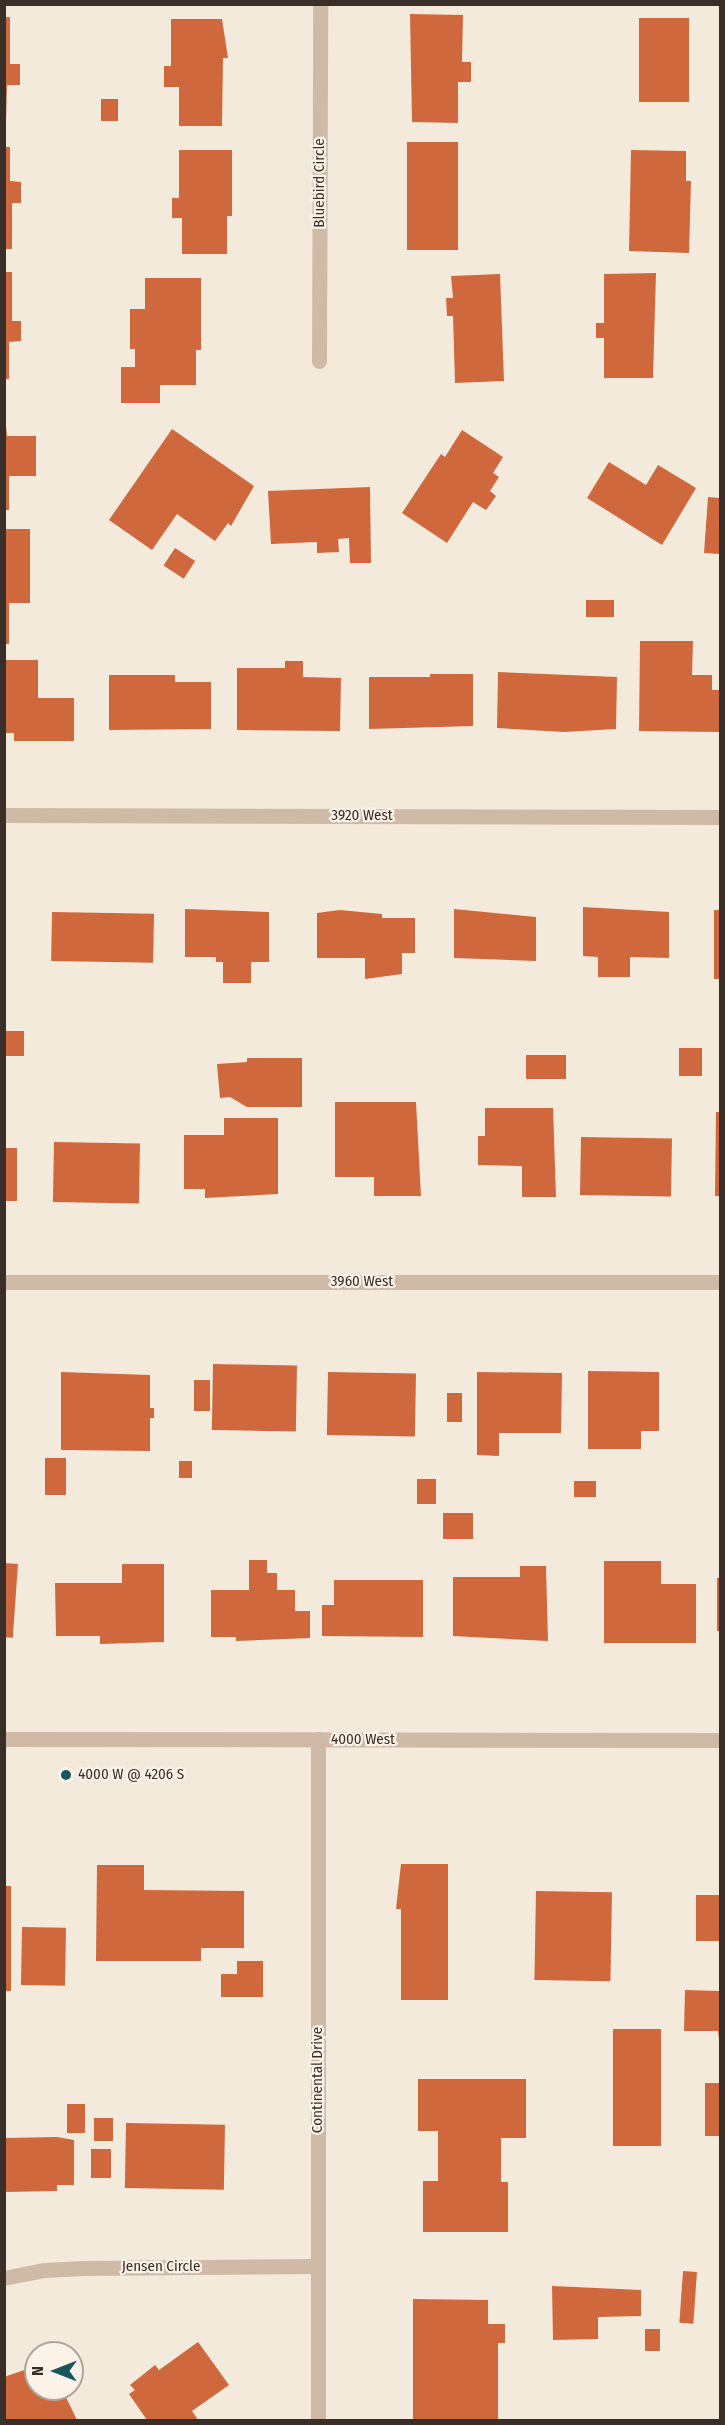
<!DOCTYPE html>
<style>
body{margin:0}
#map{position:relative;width:725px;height:2425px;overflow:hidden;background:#f4eadb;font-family:"Fira Sans Condensed",sans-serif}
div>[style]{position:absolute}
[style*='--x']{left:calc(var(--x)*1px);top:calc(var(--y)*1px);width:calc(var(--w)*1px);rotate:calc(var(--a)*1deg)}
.building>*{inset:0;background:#d0683d;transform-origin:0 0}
.minor>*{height:15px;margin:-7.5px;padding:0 7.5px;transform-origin:7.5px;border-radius:7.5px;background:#cebaa6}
.tertiary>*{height:15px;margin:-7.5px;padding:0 7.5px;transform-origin:7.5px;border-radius:7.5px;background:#cebaa6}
.dots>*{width:16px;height:16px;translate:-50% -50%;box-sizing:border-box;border:3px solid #fbf3e8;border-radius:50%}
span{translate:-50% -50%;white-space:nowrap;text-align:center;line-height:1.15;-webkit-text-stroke:4.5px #fbf3e8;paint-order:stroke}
.street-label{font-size:15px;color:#392e28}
.poi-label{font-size:15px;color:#392e28}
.left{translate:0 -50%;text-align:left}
.frame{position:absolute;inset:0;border:6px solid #392e28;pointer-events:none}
.north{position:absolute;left:24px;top:2341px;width:60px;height:60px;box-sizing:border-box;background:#fbf3e8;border:2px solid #ada49b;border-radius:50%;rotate:270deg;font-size:16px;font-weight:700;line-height:24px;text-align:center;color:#392e28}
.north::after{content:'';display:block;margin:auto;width:21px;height:27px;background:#19565e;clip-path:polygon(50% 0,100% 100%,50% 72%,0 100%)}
</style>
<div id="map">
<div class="building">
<div style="clip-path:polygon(410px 14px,463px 15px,462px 62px,471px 62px,471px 82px,458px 82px,458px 123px,412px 122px)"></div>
<div style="clip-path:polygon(4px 17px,10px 17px,10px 64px,20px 64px,20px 85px,7px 85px,7px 122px)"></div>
<div style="left:639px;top:18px;width:50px;height:84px"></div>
<div style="clip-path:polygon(171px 19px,222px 19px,228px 58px,223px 58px,222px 126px,179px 126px,179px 87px,164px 87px,164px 66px,171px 66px)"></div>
<div style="left:101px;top:99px;width:17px;height:22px"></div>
<div style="left:407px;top:142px;width:51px;height:108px"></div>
<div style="clip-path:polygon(4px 147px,10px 147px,10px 181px,21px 182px,21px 203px,12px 203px,12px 249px,4px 249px)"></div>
<div style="clip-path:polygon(179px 150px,232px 150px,232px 216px,227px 216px,227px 254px,182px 254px,182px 218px,172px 218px,172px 198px,179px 198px)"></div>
<div style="clip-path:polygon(631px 150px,686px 151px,686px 181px,691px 181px,689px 253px,629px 251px)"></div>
<div style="clip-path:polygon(4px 272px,12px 272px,12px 321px,21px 321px,21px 341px,9px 342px,9px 379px,4px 379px)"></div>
<div style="clip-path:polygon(656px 273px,653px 378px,604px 378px,604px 338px,596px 338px,596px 323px,604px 323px,604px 274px)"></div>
<div style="clip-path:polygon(500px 274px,504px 381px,455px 383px,453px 316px,447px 316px,446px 298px,453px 298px,451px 276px)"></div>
<div style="clip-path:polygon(145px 278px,201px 278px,201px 350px,196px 350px,196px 385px,160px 385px,160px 403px,121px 403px,121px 367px,135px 367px,135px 349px,130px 349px,130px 309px,145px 309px)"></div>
<div style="clip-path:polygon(4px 405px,7px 436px,36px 436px,36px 476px,9px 476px,9px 510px,4px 510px)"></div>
<div style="clip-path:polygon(172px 429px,254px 486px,231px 526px,228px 523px,215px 541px,177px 514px,152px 550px,109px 520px)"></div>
<div style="clip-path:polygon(462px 430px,503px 457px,493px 473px,499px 477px,490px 491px,496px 496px,486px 510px,473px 502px,447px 543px,402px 513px,441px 454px,445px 457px)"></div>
<div style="clip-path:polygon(609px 462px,646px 485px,658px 465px,696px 488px,662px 545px,587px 498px)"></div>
<div style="clip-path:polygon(370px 487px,371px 563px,350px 563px,349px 538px,338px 539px,339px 552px,317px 553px,317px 542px,271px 544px,268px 491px)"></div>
<div style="clip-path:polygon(708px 497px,720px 498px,720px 554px,704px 553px)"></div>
<div style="clip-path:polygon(4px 529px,30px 529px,30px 603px,9px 603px,9px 644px,4px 644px)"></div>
<div style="left:175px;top:548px;width:24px;height:21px;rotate:33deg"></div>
<div style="left:586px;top:600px;width:28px;height:17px"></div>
<div style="clip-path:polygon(640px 641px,693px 641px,692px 675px,712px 675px,712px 690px,720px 690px,720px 732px,639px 731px)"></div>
<div style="clip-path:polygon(4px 660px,38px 660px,38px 698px,74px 698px,74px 741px,14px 741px,14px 733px,4px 733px)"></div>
<div style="clip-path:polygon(285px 661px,303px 661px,303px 677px,341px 678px,340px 731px,237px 730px,237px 668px,285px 668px)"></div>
<div style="clip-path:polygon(498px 672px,617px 677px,616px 729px,564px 732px,497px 728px)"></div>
<div style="clip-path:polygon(430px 674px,473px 674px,473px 726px,369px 729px,369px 677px,430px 677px)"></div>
<div style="clip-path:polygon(109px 675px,175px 675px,175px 682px,211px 682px,211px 729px,109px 730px)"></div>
<div style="clip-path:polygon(583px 907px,669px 912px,669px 958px,630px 957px,630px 977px,598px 977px,598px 957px,583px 956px)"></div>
<div style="clip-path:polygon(185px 909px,269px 912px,269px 962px,251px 962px,251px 983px,223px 983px,223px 962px,216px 962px,216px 957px,185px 957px)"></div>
<div style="clip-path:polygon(454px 909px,536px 917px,536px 961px,454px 958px)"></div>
<div style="clip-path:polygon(340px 910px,382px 914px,382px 918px,415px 918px,415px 953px,402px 953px,402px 974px,365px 979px,365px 958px,317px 958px,317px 913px)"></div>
<div style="left:714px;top:910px;width:6px;height:69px"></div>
<div style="left:52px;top:912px;width:102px;height:49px;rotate:1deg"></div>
<div style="left:4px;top:1031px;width:20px;height:25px"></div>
<div style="left:679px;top:1048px;width:23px;height:28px"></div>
<div style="left:526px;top:1055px;width:40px;height:24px"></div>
<div style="clip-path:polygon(247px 1058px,302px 1058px,302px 1107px,247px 1107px,230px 1097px,220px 1098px,217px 1064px,247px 1062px)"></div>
<div style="clip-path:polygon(335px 1102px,416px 1102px,421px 1196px,374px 1196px,374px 1177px,335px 1177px)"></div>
<div style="clip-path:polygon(485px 1108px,553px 1108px,556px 1197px,522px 1197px,522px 1166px,478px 1165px,478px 1136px,485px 1136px)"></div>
<div style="clip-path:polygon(716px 1112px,720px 1112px,720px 1196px,715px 1196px)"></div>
<div style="clip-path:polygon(224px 1118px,278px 1118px,278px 1194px,205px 1198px,205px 1189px,184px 1189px,184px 1135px,224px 1135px)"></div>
<div style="left:581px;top:1137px;width:91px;height:58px;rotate:1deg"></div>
<div style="left:54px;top:1142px;width:86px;height:60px;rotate:1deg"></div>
<div style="left:4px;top:1148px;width:13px;height:53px"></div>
<div style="left:213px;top:1364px;width:84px;height:66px;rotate:1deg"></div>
<div style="clip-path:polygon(588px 1371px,659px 1372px,659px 1431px,641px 1431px,641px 1449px,588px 1449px)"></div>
<div style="clip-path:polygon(61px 1372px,150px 1375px,150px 1408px,154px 1408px,154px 1418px,150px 1418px,150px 1451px,61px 1450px)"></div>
<div style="left:328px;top:1372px;width:88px;height:63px;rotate:1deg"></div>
<div style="clip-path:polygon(477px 1372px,562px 1373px,561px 1433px,499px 1433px,499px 1456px,477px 1455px)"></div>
<div style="left:194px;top:1380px;width:16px;height:31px"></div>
<div style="left:447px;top:1393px;width:15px;height:29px"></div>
<div style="left:45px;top:1458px;width:21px;height:37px"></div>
<div style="left:179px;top:1461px;width:13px;height:17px"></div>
<div style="left:417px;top:1479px;width:19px;height:25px"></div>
<div style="left:574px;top:1481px;width:22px;height:16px"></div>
<div style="left:443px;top:1513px;width:30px;height:26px"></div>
<div style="clip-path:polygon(249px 1560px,267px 1560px,267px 1573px,277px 1573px,277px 1590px,295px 1590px,295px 1611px,310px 1611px,310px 1638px,236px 1641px,236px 1637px,211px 1637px,211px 1590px,249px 1590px)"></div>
<div style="clip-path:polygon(604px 1561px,661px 1561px,661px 1584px,696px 1584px,696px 1643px,604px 1643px)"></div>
<div style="left:4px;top:1563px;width:14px;height:74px;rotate:4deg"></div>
<div style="clip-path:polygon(122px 1564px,164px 1564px,164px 1642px,100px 1644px,100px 1636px,56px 1636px,55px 1583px,122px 1583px)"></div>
<div style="clip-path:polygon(520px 1566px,546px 1566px,548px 1641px,453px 1636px,453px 1577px,520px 1577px)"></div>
<div style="left:717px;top:1578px;width:3px;height:53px"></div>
<div style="clip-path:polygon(334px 1580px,423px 1580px,423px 1637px,322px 1636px,322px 1605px,334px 1605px)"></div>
<div style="clip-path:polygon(401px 1864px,448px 1864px,448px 2000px,401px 2000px,401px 1909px,396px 1909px)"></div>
<div style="clip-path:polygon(97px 1865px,144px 1865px,144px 1890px,244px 1891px,244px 1948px,201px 1948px,201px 1961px,96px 1961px)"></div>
<div style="left:4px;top:1886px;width:7px;height:105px"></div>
<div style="left:536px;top:1891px;width:76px;height:89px;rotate:1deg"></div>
<div style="left:696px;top:1895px;width:24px;height:46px"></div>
<div style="left:22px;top:1927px;width:44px;height:58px;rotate:1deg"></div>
<div style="clip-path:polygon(237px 1961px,263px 1961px,263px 1997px,221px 1997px,221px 1974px,237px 1974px)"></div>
<div style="clip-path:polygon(685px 1990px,720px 1991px,720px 2047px,718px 2031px,684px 2031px)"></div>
<div style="left:613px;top:2029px;width:48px;height:117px"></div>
<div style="clip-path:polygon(418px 2079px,526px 2079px,526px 2138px,501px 2138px,501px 2182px,508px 2182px,508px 2232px,423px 2232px,423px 2181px,438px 2181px,438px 2131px,418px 2131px)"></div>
<div style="left:705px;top:2083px;width:15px;height:53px"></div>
<div style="left:67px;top:2104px;width:18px;height:29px"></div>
<div style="left:113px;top:2118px;width:23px;height:19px;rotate:90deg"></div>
<div style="left:126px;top:2123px;width:99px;height:65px;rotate:1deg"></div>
<div style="clip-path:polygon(57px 2137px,74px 2140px,74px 2185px,57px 2185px,57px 2191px,4px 2192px,4px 2138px)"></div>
<div style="left:91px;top:2149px;width:20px;height:29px"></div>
<div style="left:683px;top:2271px;width:14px;height:52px;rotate:4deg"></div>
<div style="clip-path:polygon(552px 2286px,641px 2290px,641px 2316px,598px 2317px,598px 2339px,553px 2340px)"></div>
<div style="clip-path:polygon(413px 2299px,488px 2300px,488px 2324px,505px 2324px,505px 2343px,498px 2343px,498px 2420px,413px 2420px)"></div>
<div style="left:645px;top:2329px;width:15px;height:22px"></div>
<div style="clip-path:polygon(198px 2342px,229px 2385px,192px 2411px,198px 2420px,147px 2420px,129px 2394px,135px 2390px,130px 2385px,155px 2365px,159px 2370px)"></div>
<div style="clip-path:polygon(36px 2366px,36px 2389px,62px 2389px,77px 2420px,4px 2420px,4px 2377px)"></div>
</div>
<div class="minor">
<div style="--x:319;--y:361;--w:357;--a:-89.8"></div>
<div style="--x:4;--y:815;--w:716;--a:0.16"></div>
<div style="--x:4;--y:1282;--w:716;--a:0"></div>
<div style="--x:318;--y:1739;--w:681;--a:90"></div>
<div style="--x:4;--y:2278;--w:41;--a:-11.3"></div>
<div style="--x:44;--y:2270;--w:39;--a:-3"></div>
<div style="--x:83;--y:2268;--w:235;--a:-0.5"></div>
</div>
<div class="tertiary">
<div style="--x:4;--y:1739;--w:716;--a:0.08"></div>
</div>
<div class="dots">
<div style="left:66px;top:1775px;background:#19565e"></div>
</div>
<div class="street-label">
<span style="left:320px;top:183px;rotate:-90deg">Bluebird Circle</span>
<span style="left:362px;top:816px">3920 West</span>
<span style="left:362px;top:1282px">3960 West</span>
<span style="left:363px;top:1740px">4000 West</span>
<span style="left:318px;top:2080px;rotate:-90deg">Continental Drive</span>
<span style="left:161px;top:2267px">Jensen Circle</span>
</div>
<div class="poi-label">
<span class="left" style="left:78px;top:1775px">4000 W @ 4206 S</span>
</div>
<div class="frame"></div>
<div class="north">N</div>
</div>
